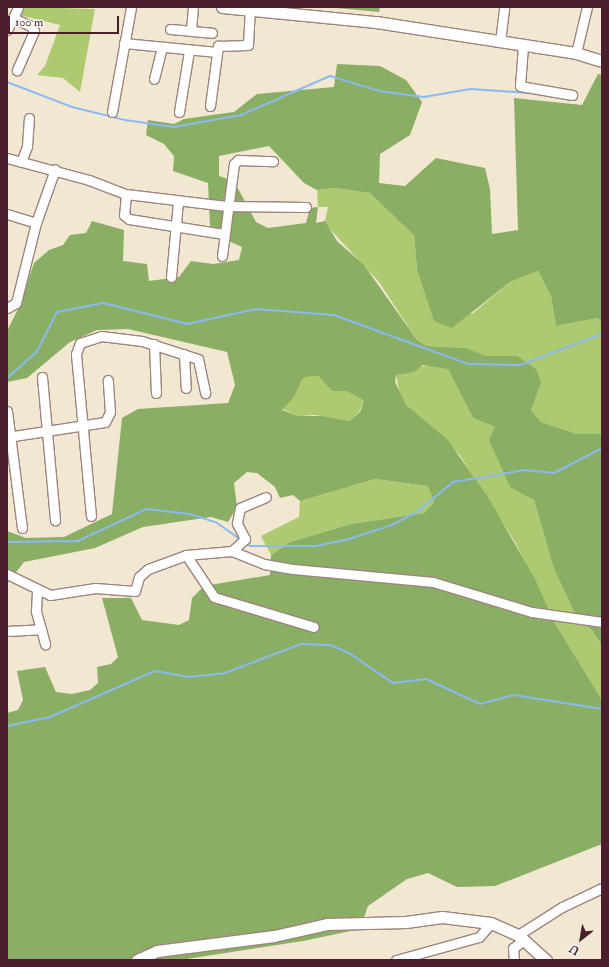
<!DOCTYPE html>
<style>
body{margin:0}
#map{position:relative;width:609px;height:967px;overflow:hidden;background:#f2e7d1;font-family:"IM FELL Double Pica",serif}
div>[style]{position:absolute}
[style*='--x']{left:calc(var(--x)*1px);top:calc(var(--y)*1px);width:calc(var(--w)*1px);rotate:calc(var(--a)*1deg)}
.green>*{inset:0;background:#adca71}
.forest>*{inset:0;background:#8aae63}
.stream>*{height:2px;margin:-1px;padding:0 1px;transform-origin:1px;border-radius:1px;background:#8ab9f5}
.roads{filter:drop-shadow(1px 0 #9e837e) drop-shadow(-1px 0 #9e837e) drop-shadow(0 1px #9e837e) drop-shadow(0 -1px #9e837e)}
.minor>*{height:9px;margin:-4.5px;padding:0 4.5px;transform-origin:4.5px;border-radius:4.5px;background:#fff}
.tertiary>*{height:11px;margin:-5.5px;padding:0 5.5px;transform-origin:5.5px;border-radius:5.5px;background:#fff}
span{translate:-50% -50%;white-space:nowrap;text-align:center;line-height:1.15;-webkit-text-stroke:3.5px #f6f6f2;paint-order:stroke}
.frame{position:absolute;inset:0;border:8px solid #4a1f2b;pointer-events:none}
.north{position:absolute;left:561px;top:919px;width:40px;height:40px;-webkit-text-stroke:3px #f6f6f2;paint-order:stroke;rotate:211deg;font-size:11px;font-weight:700;line-height:16px;text-align:center;color:#4a1f2b}
.north::after{content:'';display:block;margin:auto;width:14px;height:18px;background:#4a1f2b;clip-path:polygon(50% 0,100% 100%,50% 72%,0 100%)}
.scale{position:absolute;left:8px;top:16px;width:111px;height:18px;box-sizing:border-box;border:2px solid #4a1f2b;border-top:0;padding-left:5px;font-size:12px;line-height:14px;white-space:nowrap;color:#4a1f2b;-webkit-text-stroke:3px #f6f6f2;paint-order:stroke}
</style>
<div id="map">
<div class="green">
<div style="clip-path:polygon(22px 7px,95px 9px,80px 92px,63px 78px,37px 75px,45px 66px,60px 25px,19px 15px)"></div>
<div style="clip-path:polygon(335px 188px,370px 193px,392px 211px,414px 235px,417px 269px,472px 314px,510px 282px,538px 271px,551px 296px,556px 326px,598px 318px,602px 324px,602px 434px,577px 434px,541px 422px,531px 410px,535px 398px,500px 357px,486px 356px,467px 348px,427px 346px,417px 340px,379px 282px,328px 227px,325px 221px,328px 207px,318px 207px,317px 190px)"></div>
<div style="clip-path:polygon(430px 364px,448px 369px,473px 418px,495px 427px,510px 486px,534px 500px,554px 569px,579px 622px,591px 629px,602px 645px,602px 700px,553px 620px,515px 542px,459px 454px,406px 405px,400px 395px,396px 375px)"></div>
<div style="clip-path:polygon(310px 376px,318px 376px,332px 391px,346px 391px,358px 397px,364px 401px,359px 412px,349px 421px,315px 415px,298px 416px,282px 409px,294px 397px,303px 378px)"></div>
<div style="clip-path:polygon(375px 479px,428px 486px,434px 502px,424px 513px,351px 524px,290px 542px,271px 555px,261px 536px,299px 517px,300px 501px)"></div>
</div>
<div class="forest">
<div style="clip-path:polygon(325px 7px,380px 7px,379px 12px)"></div>
<div style="clip-path:polygon(evenodd,337px 64px,380px 66px,406px 80px,422px 102px,410px 135px,380px 154px,379px 183px,405px 186px,436px 158px,485px 168px,490px 189px,492px 234px,518px 230px,514px 98px,582px 105px,598px 74px,602px 75px,602px 324px,598px 318px,556px 326px,551px 296px,538px 271px,510px 282px,452px 328px,434px 321px,417px 269px,414px 235px,370px 193px,335px 188px,317px 190px,304px 183px,269px 146px,219px 156px,219px 176px,234px 181px,256px 222px,268px 228px,306px 223px,310px 208px,318px 207px,316px 223px,325px 221px,337px 241px,364px 265px,417px 340px,427px 346px,467px 348px,486px 356px,517px 356px,536px 369px,541px 383px,531px 410px,541px 422px,577px 434px,602px 434px,602px 645px,591px 629px,579px 622px,554px 569px,534px 500px,510px 487px,489px 440px,495px 427px,473px 418px,448px 369px,423px 365px,414px 372px,396px 375px,395px 382px,406px 405px,447px 439px,488px 497px,535px 579px,553px 620px,602px 700px,602px 844px,495px 886px,457px 887px,428px 873px,407px 879px,368px 906px,360px 929px,303px 941px,180px 960px,7px 960px,7px 713px,18px 710px,23px 700px,17px 671px,45px 667px,56px 692px,72px 694px,90px 690px,98px 683px,97px 667px,111px 664px,118px 657px,102px 598px,131px 598px,142px 620px,179px 625px,189px 620px,192px 598px,204px 586px,270px 575px,271px 555px,290px 542px,351px 524px,424px 513px,434px 502px,428px 486px,375px 479px,300px 501px,293px 495px,280px 498px,275px 487px,257px 473px,247px 472px,234px 483px,237px 507px,228px 522px,211px 517px,143px 527px,95px 548px,24px 562px,7px 584px,7px 531px,26px 538px,64px 537px,112px 514px,122px 418px,138px 409px,228px 403px,235px 385px,227px 352px,128px 329px,97px 330px,70px 342px,27px 378px,7px 382px,7px 331px,19px 307px,34px 263px,49px 250px,63px 245px,70px 235px,86px 233px,92px 221px,124px 230px,123px 261px,147px 264px,149px 281px,179px 277px,191px 261px,213px 264px,239px 260px,242px 247px,219px 237px,210px 225px,208px 183px,173px 171px,174px 156px,164px 144px,146px 135px,148px 120px,174px 124px,184px 119px,234px 112px,257px 94px,334px 87px,337px 64px,311px 376px,318px 376px,332px 391px,346px 391px,358px 397px,364px 401px,360px 412px,349px 421px,322px 416px,298px 416px,282px 410px,294px 397px,303px 378px,311px 376px)"></div>
</div>
<div class="stream">
<div style="--x:7;--y:82;--w:70;--a:21"></div>
<div style="--x:72;--y:107;--w:55;--a:13.8"></div>
<div style="--x:125;--y:120;--w:49;--a:8.1"></div>
<div style="--x:174;--y:127;--w:68;--a:-10.2"></div>
<div style="--x:241;--y:115;--w:97;--a:-23.7"></div>
<div style="--x:330;--y:76;--w:51;--a:17"></div>
<div style="--x:379;--y:91;--w:45;--a:7.6"></div>
<div style="--x:424;--y:97;--w:47;--a:-9.9"></div>
<div style="--x:470;--y:89;--w:58;--a:3.9"></div>
<div style="--x:7;--y:378;--w:38;--a:-41"></div>
<div style="--x:36;--y:353;--w:46;--a:-62.9"></div>
<div style="--x:57;--y:312;--w:47;--a:-11.1"></div>
<div style="--x:103;--y:303;--w:87;--a:14"></div>
<div style="--x:187;--y:324;--w:71;--a:-12.3"></div>
<div style="--x:256;--y:309;--w:78;--a:4.4"></div>
<div style="--x:334;--y:315;--w:143;--a:20.1"></div>
<div style="--x:468;--y:364;--w:52;--a:1.1"></div>
<div style="--x:520;--y:365;--w:88;--a:-20.7"></div>
<div style="--x:7;--y:542;--w:71;--a:-0.8"></div>
<div style="--x:78;--y:541;--w:75;--a:-25.2"></div>
<div style="--x:146;--y:509;--w:44;--a:6.5"></div>
<div style="--x:190;--y:514;--w:28;--a:18"></div>
<div style="--x:217;--y:523;--w:29;--a:35"></div>
<div style="--x:245;--y:542;--w:6;--a:39"></div>
<div style="--x:250;--y:546;--w:66;--a:0"></div>
<div style="--x:316;--y:546;--w:34;--a:-12"></div>
<div style="--x:349;--y:539;--w:45;--a:-18"></div>
<div style="--x:392;--y:525;--w:30;--a:-28"></div>
<div style="--x:418;--y:511;--w:45;--a:-39.6"></div>
<div style="--x:453;--y:482;--w:73;--a:-9.5"></div>
<div style="--x:525;--y:470;--w:29;--a:6"></div>
<div style="--x:554;--y:473;--w:54;--a:-27.5"></div>
<div style="--x:7;--y:726;--w:44;--a:-11.8"></div>
<div style="--x:50;--y:717;--w:115;--a:-23.7"></div>
<div style="--x:155;--y:671;--w:35;--a:10"></div>
<div style="--x:189;--y:677;--w:36;--a:-6"></div>
<div style="--x:225;--y:673;--w:81;--a:-20.9"></div>
<div style="--x:301;--y:644;--w:29;--a:2"></div>
<div style="--x:330;--y:645;--w:21;--a:23"></div>
<div style="--x:349;--y:653;--w:53;--a:34.3"></div>
<div style="--x:393;--y:683;--w:33;--a:-7"></div>
<div style="--x:426;--y:679;--w:60;--a:24.8"></div>
<div style="--x:480;--y:704;--w:35;--a:-15"></div>
<div style="--x:514;--y:695;--w:89;--a:9"></div>
</div>
<div class="roads">
<div class="minor">
<div style="--x:193;--y:7;--w:24;--a:95"></div>
<div style="--x:191;--y:31;--w:21;--a:5"></div>
<div style="--x:13;--y:18;--w:20;--a:24"></div>
<div style="--x:31;--y:26;--w:6;--a:59"></div>
<div style="--x:34;--y:31;--w:43;--a:113.6"></div>
<div style="--x:170;--y:29;--w:21;--a:5"></div>
<div style="--x:7;--y:30;--w:25;--a:-64"></div>
<div style="--x:500;--y:42;--w:35;--a:-83"></div>
<div style="--x:124;--y:43;--w:93;--a:5.5"></div>
<div style="--x:523;--y:46;--w:40;--a:94.3"></div>
<div style="--x:520;--y:86;--w:53;--a:9.8"></div>
<div style="--x:576;--y:53;--w:47;--a:-76.6"></div>
<div style="--x:154;--y:79;--w:32;--a:-76"></div>
<div style="--x:210;--y:106;--w:61;--a:-82.4"></div>
<div style="--x:218;--y:46;--w:30;--a:-2"></div>
<div style="--x:248;--y:45;--w:36;--a:-87"></div>
<div style="--x:112;--y:112;--w:107;--a:-79.7"></div>
<div style="--x:179;--y:112;--w:62;--a:-80.7"></div>
<div style="--x:7;--y:158;--w:85;--a:15"></div>
<div style="--x:89;--y:180;--w:40;--a:21"></div>
<div style="--x:126;--y:194;--w:101;--a:6.8"></div>
<div style="--x:226;--y:206;--w:80;--a:0.7"></div>
<div style="--x:21;--y:162;--w:17;--a:-69"></div>
<div style="--x:27;--y:146;--w:28;--a:-86"></div>
<div style="--x:126;--y:194;--w:21;--a:95"></div>
<div style="--x:124;--y:215;--w:6;--a:39"></div>
<div style="--x:129;--y:219;--w:96;--a:9"></div>
<div style="--x:7;--y:214;--w:30;--a:17"></div>
<div style="--x:222;--y:256;--w:93;--a:-82.6"></div>
<div style="--x:234;--y:164;--w:6;--a:-45"></div>
<div style="--x:238;--y:160;--w:35;--a:2"></div>
<div style="--x:171;--y:277;--w:75;--a:-84.7"></div>
<div style="--x:7;--y:308;--w:10;--a:-29"></div>
<div style="--x:16;--y:303;--w:82;--a:-76"></div>
<div style="--x:36;--y:223;--w:57;--a:-70.6"></div>
<div style="--x:154;--y:344;--w:49;--a:87.7"></div>
<div style="--x:184;--y:354;--w:34;--a:87"></div>
<div style="--x:42;--y:377;--w:144;--a:84.8"></div>
<div style="--x:7;--y:411;--w:118;--a:82.7"></div>
<div style="--x:7;--y:437;--w:99;--a:-8.7"></div>
<div style="--x:105;--y:422;--w:11;--a:-63"></div>
<div style="--x:110;--y:412;--w:32;--a:-94"></div>
<div style="--x:91;--y:516;--w:163;--a:-95.3"></div>
<div style="--x:76;--y:354;--w:12;--a:-70"></div>
<div style="--x:80;--y:343;--w:22;--a:-18"></div>
<div style="--x:101;--y:336;--w:41;--a:7"></div>
<div style="--x:142;--y:341;--w:59;--a:17.8"></div>
<div style="--x:198;--y:359;--w:35;--a:78"></div>
<div style="--x:232;--y:551;--w:18;--a:-43"></div>
<div style="--x:245;--y:539;--w:18;--a:-117"></div>
<div style="--x:237;--y:523;--w:15;--a:-79"></div>
<div style="--x:240;--y:508;--w:28;--a:-23"></div>
<div style="--x:186;--y:555;--w:50;--a:56.3"></div>
<div style="--x:214;--y:597;--w:104;--a:16.7"></div>
<div style="--x:7;--y:574;--w:48;--a:26"></div>
<div style="--x:50;--y:595;--w:46;--a:-8.8"></div>
<div style="--x:95;--y:588;--w:40;--a:4.3"></div>
<div style="--x:135;--y:591;--w:15;--a:-74"></div>
<div style="--x:139;--y:577;--w:12;--a:-42"></div>
<div style="--x:148;--y:569;--w:40;--a:-20.2"></div>
<div style="--x:186;--y:555;--w:46;--a:-5"></div>
<div style="--x:232;--y:551;--w:35;--a:22"></div>
<div style="--x:264;--y:564;--w:29;--a:10"></div>
<div style="--x:293;--y:569;--w:141;--a:5.3"></div>
<div style="--x:433;--y:582;--w:103;--a:16.9"></div>
<div style="--x:532;--y:612;--w:71;--a:8.1"></div>
<div style="--x:41;--y:629;--w:16;--a:75"></div>
<div style="--x:7;--y:631;--w:34;--a:-3"></div>
<div style="--x:41;--y:629;--w:19;--a:-106"></div>
<div style="--x:36;--y:611;--w:21;--a:-87"></div>
<div style="--x:518;--y:935;--w:52;--a:-32.5"></div>
<div style="--x:562;--y:907;--w:44;--a:-25.4"></div>
<div style="--x:396;--y:960;--w:86;--a:-15.5"></div>
<div style="--x:479;--y:937;--w:18;--a:-49"></div>
<div style="--x:514;--y:960;--w:12;--a:-95"></div>
<div style="--x:513;--y:948;--w:14;--a:-36"></div>
</div>
<div class="tertiary">
<div style="--x:222;--y:7;--w:155;--a:5.6"></div>
<div style="--x:376;--y:22;--w:202;--a:8.8"></div>
<div style="--x:576;--y:53;--w:27;--a:17"></div>
<div style="--x:137;--y:960;--w:22;--a:-24"></div>
<div style="--x:157;--y:951;--w:118;--a:-7.3"></div>
<div style="--x:274;--y:936;--w:54;--a:-12.8"></div>
<div style="--x:327;--y:924;--w:79;--a:-1.5"></div>
<div style="--x:406;--y:922;--w:36;--a:-8"></div>
<div style="--x:442;--y:917;--w:49;--a:7"></div>
<div style="--x:491;--y:923;--w:30;--a:24"></div>
<div style="--x:518;--y:935;--w:38;--a:42"></div>
</div>
</div>
<div class="frame"></div>
<div class="north">U</div>
<div class="scale">100 m</div>
</div>
